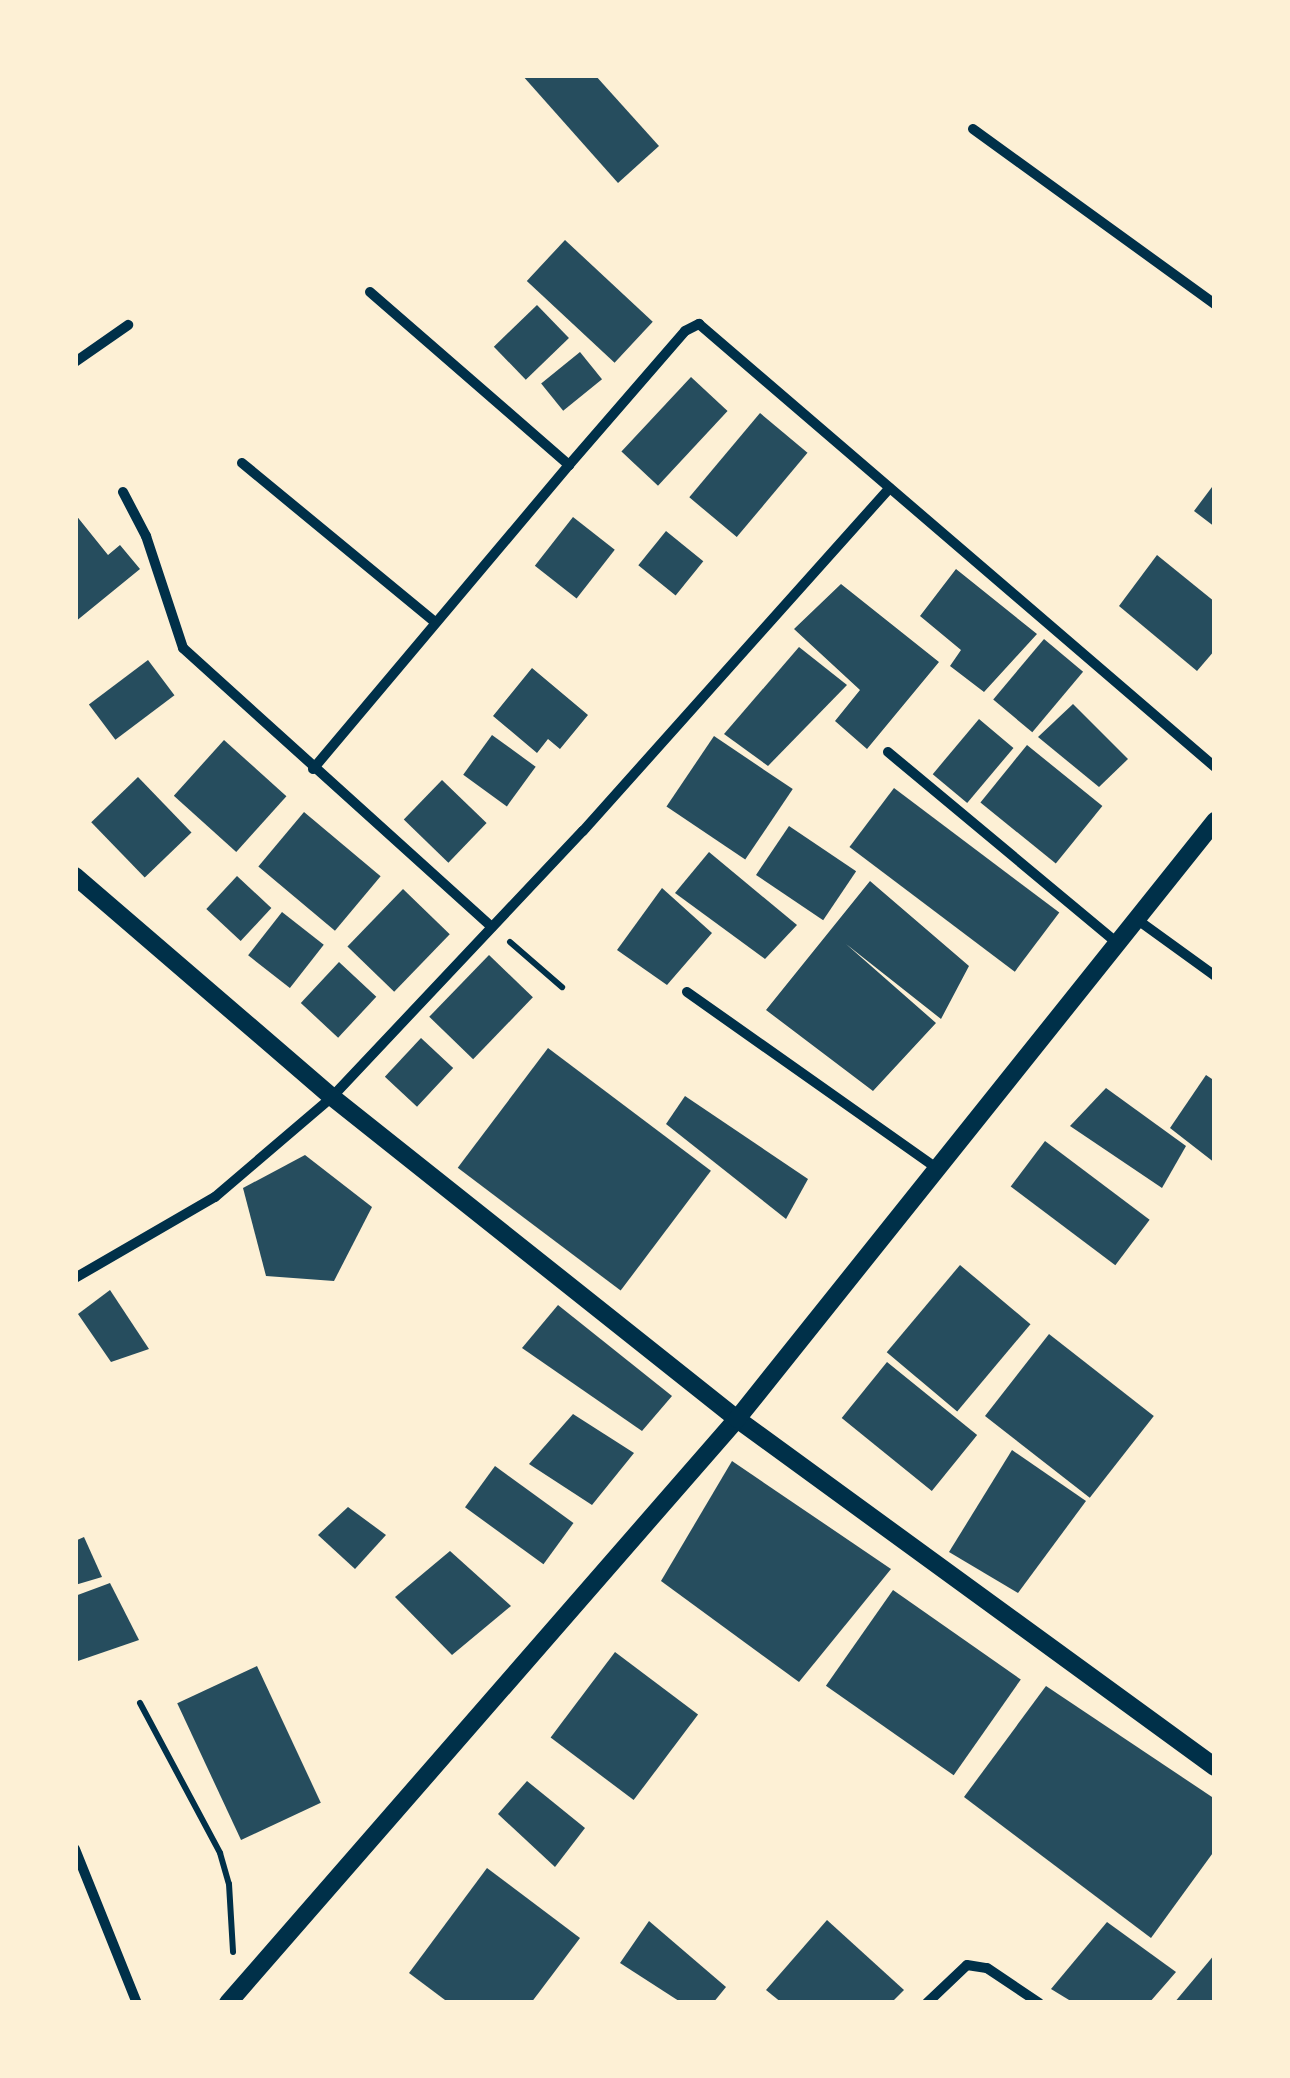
<!DOCTYPE html>
<style>
body{margin:0}
#map{position:relative;width:1290px;height:2078px;overflow:hidden;background:#fdf0d5;font-family:"IBM Plex Sans",sans-serif}
div>[style]{position:absolute}
[style*='--x']{left:calc(var(--x)*1px);top:calc(var(--y)*1px);width:calc(var(--w)*1px);rotate:calc(var(--a)*1deg)}
.building>*{inset:0;background:#264d5e;transform-origin:0 0}
.path>*{height:6px;margin:-3px;padding:0 3px;transform-origin:3px;border-radius:3px;background:#003049}
.minor>*{height:10px;margin:-5px;padding:0 5px;transform-origin:5px;border-radius:5px;background:#003049}
.tertiary>*{height:18px;margin:-9px;padding:0 9px;transform-origin:9px;border-radius:9px;background:#003049}
span{translate:-50% -50%;white-space:nowrap;text-align:center;line-height:1.15;-webkit-text-stroke:8px #fdf0d5;paint-order:stroke}
.frame{position:absolute;inset:0;border:78px solid #fdf0d5;pointer-events:none}
</style>
<div id="map">
<div class="building">
<div style="clip-path:polygon(522px 75px,595px 75px,659px 146px,618px 183px)"></div>
<div style="left:565px;top:240px;width:120px;height:56px;rotate:43deg"></div>
<div style="left:537px;top:305px;width:46px;height:60px;rotate:46deg"></div>
<div style="left:580px;top:352px;width:35px;height:50px;rotate:51deg"></div>
<div style="left:691px;top:377px;width:50px;height:102px;rotate:43deg"></div>
<div style="left:760px;top:413px;width:62px;height:110px;rotate:40deg"></div>
<div style="clip-path:polygon(1215px 483px,1215px 527px,1194px 511px)"></div>
<div style="clip-path:polygon(75px 514px,108px 555px,120px 545px,140px 569px,75px 622px)"></div>
<div style="left:573px;top:517px;width:53px;height:62px;rotate:38deg"></div>
<div style="left:666px;top:531px;width:48px;height:44px;rotate:39deg"></div>
<div style="clip-path:polygon(1157px 555px,1215px 602px,1215px 650px,1197px 671px,1119px 606px)"></div>
<div style="clip-path:polygon(956px 569px,1037px 634px,984px 692px,950px 666px,961px 650px,920px 616px)"></div>
<div style="clip-path:polygon(841px 584px,939px 662px,867px 749px,835px 721px,860px 690px,794px 629px)"></div>
<div style="left:1044px;top:639px;width:51px;height:79px;rotate:40deg"></div>
<div style="clip-path:polygon(799px 647px,847px 685px,768px 766px,724px 734px)"></div>
<div style="left:148px;top:660px;width:44px;height:74px;rotate:53deg"></div>
<div style="clip-path:polygon(532px 668px,588px 715px,560px 749px,548px 739px,537px 753px,493px 716px)"></div>
<div style="clip-path:polygon(1073px 704px,1128px 759px,1099px 787px,1038px 737px)"></div>
<div style="left:979px;top:719px;width:45px;height:72px;rotate:40deg"></div>
<div style="left:492px;top:735px;width:54px;height:49px;rotate:36deg"></div>
<div style="left:714px;top:736px;width:95px;height:85px;rotate:34deg"></div>
<div style="left:224px;top:740px;width:84px;height:75px;rotate:42deg"></div>
<div style="left:1027px;top:745px;width:97px;height:74px;rotate:39deg"></div>
<div style="left:138px;top:777px;width:77px;height:65px;rotate:46deg"></div>
<div style="left:442px;top:780px;width:62px;height:55px;rotate:44deg"></div>
<div style="left:894px;top:788px;width:207px;height:74px;rotate:37deg"></div>
<div style="left:304px;top:812px;width:100px;height:71px;rotate:40deg"></div>
<div style="left:789px;top:826px;width:81px;height:59px;rotate:34deg"></div>
<div style="clip-path:polygon(709px 852px,797px 925px,765px 959px,675px 893px)"></div>
<div style="left:237px;top:876px;width:47px;height:45px;rotate:43deg"></div>
<div style="clip-path:polygon(870px 881px,969px 966px,941px 1019px,846px 944px,936px 1023px,873px 1091px,766px 1010px)"></div>
<div style="clip-path:polygon(662px 888px,712px 933px,667px 985px,617px 950px)"></div>
<div style="left:403px;top:889px;width:65px;height:80px;rotate:44deg"></div>
<div style="left:282px;top:912px;width:53px;height:55px;rotate:38deg"></div>
<div style="left:489px;top:955px;width:61px;height:86px;rotate:44deg"></div>
<div style="left:339px;top:962px;width:51px;height:56px;rotate:43deg"></div>
<div style="left:421px;top:1038px;width:44px;height:53px;rotate:43deg"></div>
<div style="left:548px;top:1048px;width:204px;height:150px;rotate:37deg"></div>
<div style="clip-path:polygon(1206px 1075px,1215px 1081px,1215px 1163px,1170px 1128px)"></div>
<div style="clip-path:polygon(1106px 1088px,1186px 1146px,1162px 1188px,1070px 1126px)"></div>
<div style="clip-path:polygon(685px 1096px,808px 1179px,786px 1219px,666px 1124px)"></div>
<div style="left:1045px;top:1141px;width:131px;height:57px;rotate:37deg"></div>
<div style="clip-path:polygon(305px 1155px,372px 1207px,334px 1281px,266px 1276px,243px 1188px)"></div>
<div style="left:960px;top:1265px;width:92px;height:114px;rotate:40deg"></div>
<div style="clip-path:polygon(110px 1290px,149px 1349px,111px 1362px,78px 1314px)"></div>
<div style="clip-path:polygon(558px 1305px,672px 1396px,642px 1431px,522px 1348px)"></div>
<div style="left:1049px;top:1334px;width:133px;height:104px;rotate:38deg"></div>
<div style="left:887px;top:1362px;width:116px;height:72px;rotate:39deg"></div>
<div style="clip-path:polygon(573px 1414px,634px 1453px,592px 1505px,529px 1464px)"></div>
<div style="clip-path:polygon(1012px 1450px,1086px 1501px,1018px 1593px,949px 1552px)"></div>
<div style="clip-path:polygon(732px 1461px,891px 1569px,799px 1682px,661px 1581px)"></div>
<div style="left:495px;top:1466px;width:97px;height:51px;rotate:36deg"></div>
<div style="clip-path:polygon(348px 1507px,386px 1535px,355px 1569px,318px 1535px)"></div>
<div style="clip-path:polygon(84px 1537px,102px 1577px,75px 1585px,75px 1541px)"></div>
<div style="clip-path:polygon(450px 1551px,511px 1606px,452px 1655px,395px 1597px)"></div>
<div style="clip-path:polygon(110px 1583px,139px 1640px,75px 1662px,75px 1596px)"></div>
<div style="left:893px;top:1590px;width:156px;height:117px;rotate:35deg"></div>
<div style="left:615px;top:1652px;width:104px;height:107px;rotate:37deg"></div>
<div style="left:257px;top:1666px;width:151px;height:88px;rotate:65deg"></div>
<div style="clip-path:polygon(1046px 1686px,1215px 1799px,1215px 1850px,1151px 1938px,964px 1797px)"></div>
<div style="clip-path:polygon(527px 1781px,585px 1828px,555px 1867px,498px 1814px)"></div>
<div style="clip-path:polygon(487px 1868px,580px 1938px,531px 2003px,449px 2003px,409px 1973px)"></div>
<div style="clip-path:polygon(827px 1920px,904px 1990px,891px 2003px,782px 2003px,766px 1990px)"></div>
<div style="clip-path:polygon(649px 1921px,726px 1987px,713px 2003px,682px 2003px,620px 1963px)"></div>
<div style="clip-path:polygon(1107px 1922px,1176px 1972px,1149px 2003px,1074px 2003px,1051px 1989px)"></div>
<div style="clip-path:polygon(1215px 1954px,1215px 2003px,1174px 2003px)"></div>
</div>
<div class="path">
<div style="--x:510;--y:942;--w:69;--a:40.9"></div>
<div style="--x:140;--y:1703;--w:170;--a:61.9"></div>
<div style="--x:220;--y:1853;--w:32;--a:74"></div>
<div style="--x:229;--y:1884;--w:68;--a:86.6"></div>
</div>
<div class="minor">
<div style="--x:973;--y:129;--w:299;--a:35.9"></div>
<div style="--x:370;--y:292;--w:264;--a:41"></div>
<div style="--x:75;--y:362;--w:65;--a:-34.9"></div>
<div style="--x:242;--y:463;--w:251;--a:39.5"></div>
<div style="--x:123;--y:492;--w:50;--a:62.4"></div>
<div style="--x:146;--y:536;--w:118;--a:71.7"></div>
<div style="--x:183;--y:648;--w:416;--a:42.1"></div>
<div style="--x:888;--y:752;--w:297;--a:39.8"></div>
<div style="--x:313;--y:769;--w:397;--a:-49.9"></div>
<div style="--x:569;--y:465;--w:177;--a:-49.1"></div>
<div style="--x:685;--y:331;--w:16;--a:-27"></div>
<div style="--x:699;--y:324;--w:680;--a:40.65"></div>
<div style="--x:1135;--y:918;--w:99;--a:35.9"></div>
<div style="--x:687;--y:992;--w:304;--a:35.2"></div>
<div style="--x:75;--y:1278;--w:162;--a:-30.1"></div>
<div style="--x:215;--y:1197;--w:154;--a:-40.5"></div>
<div style="--x:332;--y:1097;--w:366;--a:-46.7"></div>
<div style="--x:583;--y:831;--w:460;--a:-48.2"></div>
<div style="--x:75;--y:1849;--w:166;--a:68.1"></div>
<div style="--x:927;--y:2003;--w:55;--a:-43.5"></div>
<div style="--x:967;--y:1965;--w:20;--a:9"></div>
<div style="--x:987;--y:1968;--w:63;--a:33.9"></div>
</div>
<div class="tertiary">
<div style="--x:75;--y:876;--w:339;--a:40.7"></div>
<div style="--x:332;--y:1097;--w:517;--a:38.49"></div>
<div style="--x:737;--y:1419;--w:591;--a:36.06"></div>
<div style="--x:228;--y:2003;--w:775;--a:-48.93"></div>
<div style="--x:737;--y:1419;--w:766;--a:-51.36"></div>
</div>
<div class="frame"></div>
</div>
